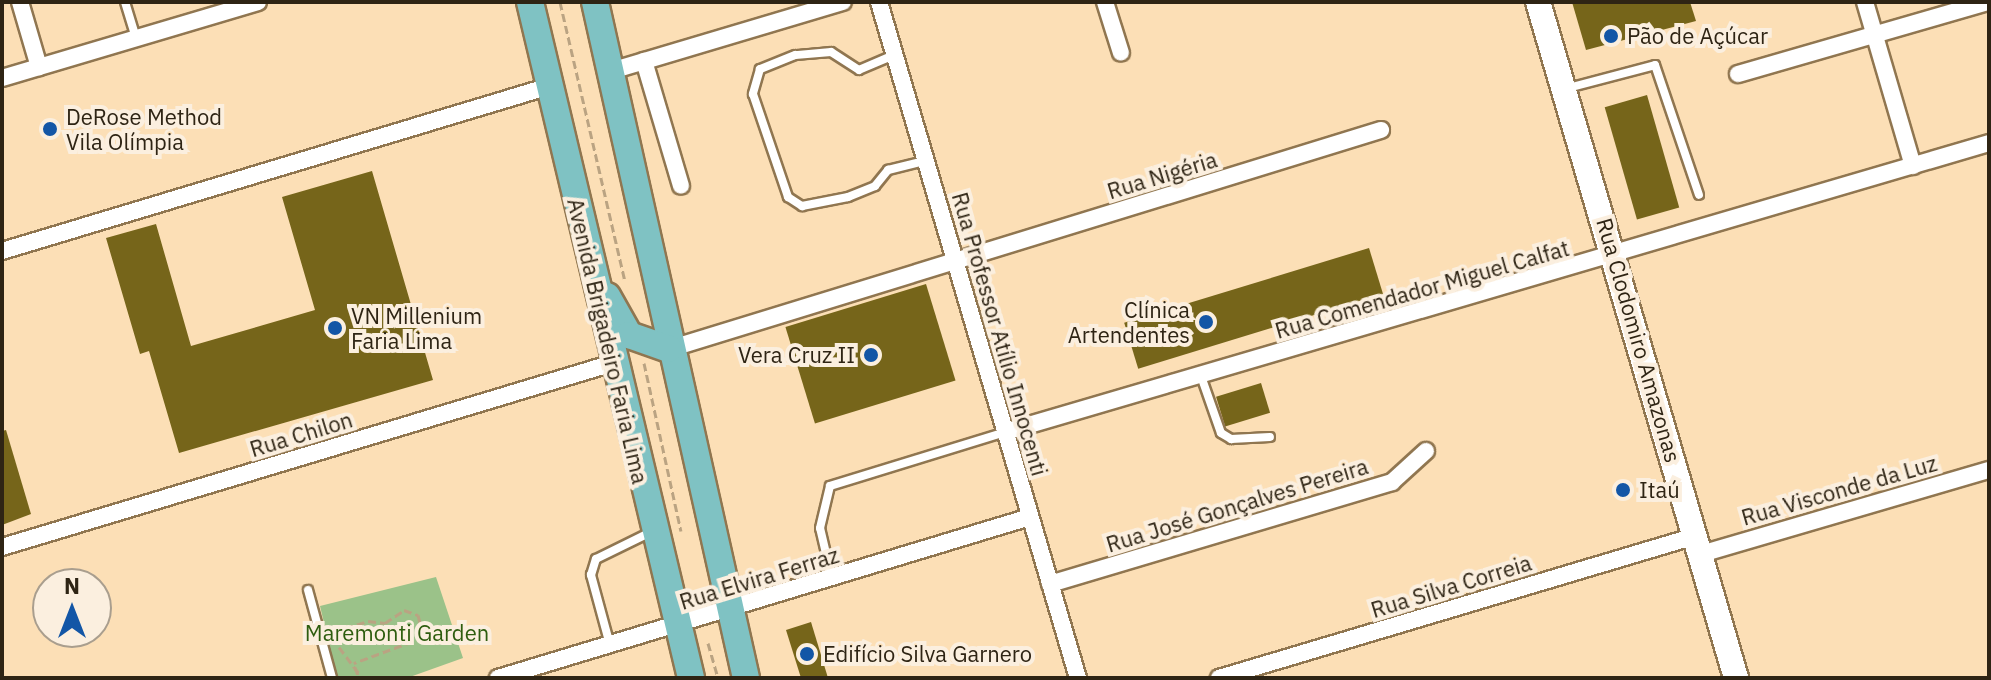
<!DOCTYPE html>
<meta charset="utf-8">
<style>
body{margin:0}
#map{position:relative;width:1991px;height:680px;overflow:hidden;background:#fcdfb6;font-family:"IBM Plex Sans",sans-serif}
div>[style]{position:absolute}
[style*='--x']{left:calc(var(--x)*1px);top:calc(var(--y)*1px);width:calc(var(--w)*1px);rotate:calc(var(--a)*1deg)}
.green>*{inset:0;background:#9bc289}
.building>*{inset:0;background:#76651a;transform-origin:0 0}
.path>*{height:3px;margin-top:-1.5px;transform-origin:0;background:repeating-linear-gradient(90deg,#baa382 0 8px,transparent 0 12px)}
.roads{filter:drop-shadow(2px 0 #907650) drop-shadow(-2px 0 #907650) drop-shadow(0 2px #907650) drop-shadow(0 -2px #907650)}
.lane>*{height:8px;margin:-4px;padding:0 4px;transform-origin:4px;border-radius:4px;background:#fff}
.street>*{height:16px;margin:-8px;padding:0 8px;transform-origin:8px;border-radius:8px;background:#fff}
.secondary>*{height:24px;margin:-12px;padding:0 12px;transform-origin:12px;border-radius:12px;background:#fff}
.primary>*{height:26px;margin:-13px;padding:0 13px;transform-origin:13px;border-radius:13px;background:#7fc2c3}
.dots>*{width:22px;height:22px;translate:-50% -50%;box-sizing:border-box;border:4px solid #fbefdf;border-radius:50%}
span{translate:-50% -50%;white-space:nowrap;text-align:center;line-height:1.15;-webkit-text-stroke:8px #fbefdf;paint-order:stroke}
.poi-label{font-size:22px;color:#2e2414}
.left{translate:0 -50%;text-align:left}
.right{translate:-100% -50%;text-align:right}
.street-label{font-size:22px;color:#2e2414}
.park-label{font-size:22px;color:#2e5d0f}
.frame{position:absolute;inset:0;border:4px solid #2e2414;pointer-events:none}
.north{position:absolute;left:32px;top:568px;width:80px;height:80px;box-sizing:border-box;background:#fbefdf;border:2px solid #a99e8e;border-radius:50%;rotate:0deg;font-size:22px;font-weight:700;line-height:32px;text-align:center;color:#2e2414}
.north::after{content:'';display:block;margin:auto;width:28px;height:36px;background:#1356a6;clip-path:polygon(50% 0,100% 100%,50% 72%,0 100%)}
</style>
<div id="map">
<div class="green">
<div style="clip-path:polygon(436px 577px,463px 658px,407px 678px,337px 678px,320px 606px)"></div>
</div>
<div class="building">
<div style="clip-path:polygon(1572px 2px,1690px 2px,1696px 21px,1586px 50px)"></div>
<div style="left:1647px;top:95px;width:117px;height:44px;rotate:74deg"></div>
<div style="clip-path:polygon(372px 171px,433px 380px,179px 453px,149px 351px,140px 354px,106px 238px,156px 224px,191px 346px,315px 310px,282px 197px)"></div>
<div style="left:1369px;top:248px;width:48px;height:256px;rotate:73deg"></div>
<div style="left:926px;top:284px;width:101px;height:147px;rotate:73deg"></div>
<div style="left:1261px;top:383px;width:31px;height:47px;rotate:73deg"></div>
<div style="clip-path:polygon(6px 430px,31px 514px,2px 525px,2px 431px)"></div>
<div style="clip-path:polygon(811px 622px,828px 678px,801px 678px,786px 630px)"></div>
</div>
<div class="path">
<div style="--x:560;--y:2;--w:286;--a:76.9"></div>
<div style="--x:644;--y:363;--w:172;--a:77.6"></div>
<div style="--x:334;--y:632;--w:36;--a:-18"></div>
<div style="--x:368;--y:621;--w:17;--a:7"></div>
<div style="--x:385;--y:623;--w:23;--a:-34"></div>
<div style="--x:404;--y:610;--w:15;--a:20"></div>
<div style="--x:418;--y:615;--w:23;--a:75"></div>
<div style="--x:424;--y:637;--w:75;--a:159.6"></div>
<div style="--x:708;--y:643;--w:36;--a:74"></div>
<div style="--x:339;--y:647;--w:39;--a:53"></div>
<div style="--x:355;--y:667;--w:12;--a:70"></div>
</div>
<div class="roads">
<div class="lane">
<div style="--x:125;--y:2;--w:38;--a:73"></div>
<div style="--x:894;--y:55;--w:38;--a:157"></div>
<div style="--x:859;--y:70;--w:33;--a:-147"></div>
<div style="--x:831;--y:52;--w:36;--a:175"></div>
<div style="--x:795;--y:55;--w:38;--a:158"></div>
<div style="--x:760;--y:69;--w:26;--a:106"></div>
<div style="--x:753;--y:94;--w:109;--a:71.2"></div>
<div style="--x:788;--y:197;--w:17;--a:33"></div>
<div style="--x:802;--y:206;--w:47;--a:-11.1"></div>
<div style="--x:848;--y:197;--w:29;--a:-22"></div>
<div style="--x:875;--y:186;--w:21;--a:-51"></div>
<div style="--x:888;--y:170;--w:38;--a:-14"></div>
<div style="--x:1568;--y:88;--w:90;--a:-14.8"></div>
<div style="--x:1655;--y:65;--w:137;--a:71.3"></div>
<div style="--x:1201;--y:376;--w:60;--a:70.7"></div>
<div style="--x:1221;--y:433;--w:12;--a:31"></div>
<div style="--x:1231;--y:439;--w:39;--a:-3"></div>
<div style="--x:832;--y:579;--w:52;--a:-103.2"></div>
<div style="--x:820;--y:528;--w:43;--a:-76.6"></div>
<div style="--x:830;--y:486;--w:183;--a:-17.1"></div>
<div style="--x:308;--y:590;--w:91;--a:74.7"></div>
<div style="--x:610;--y:645;--w:73;--a:-105.2"></div>
<div style="--x:591;--y:575;--w:17;--a:-73"></div>
<div style="--x:596;--y:559;--w:61;--a:-26.1"></div>
</div>
<div class="street">
<div style="--x:20;--y:2;--w:68;--a:73.7"></div>
<div style="--x:879;--y:2;--w:705;--a:73.6"></div>
<div style="--x:1105;--y:2;--w:53;--a:72.6"></div>
<div style="--x:1865;--y:2;--w:171;--a:73.7"></div>
<div style="--x:644;--y:61;--w:130;--a:73.5"></div>
<div style="--x:611;--y:71;--w:242;--a:-16.6"></div>
<div style="--x:1738;--y:74;--w:259;--a:-16.1"></div>
<div style="--x:2;--y:78;--w:267;--a:-16.5"></div>
<div style="--x:2;--y:251;--w:572;--a:-16.76"></div>
<div style="--x:669;--y:349;--w:745;--a:-17.1"></div>
<div style="--x:1005;--y:432;--w:1026;--a:-16.37"></div>
<div style="--x:2;--y:547;--w:638;--a:-16.76"></div>
<div style="--x:1701;--y:554;--w:300;--a:-16.3"></div>
<div style="--x:1050;--y:584;--w:357;--a:-16.6"></div>
<div style="--x:1392;--y:482;--w:46;--a:-42.4"></div>
<div style="--x:498;--y:678;--w:556;--a:-16.84"></div>
<div style="--x:1219;--y:678;--w:498;--a:-16.6"></div>
</div>
<div class="secondary">
<div style="--x:1538;--y:2;--w:704;--a:73.67"></div>
</div>
<div class="primary">
<div style="--x:530;--y:2;--w:695;--a:76.6"></div>
<div style="--x:595;--y:2;--w:693;--a:77.41"></div>
<div style="--x:607;--y:296;--w:45;--a:60.6"></div>
<div style="--x:629;--y:335;--w:42;--a:19.3"></div>
</div>
</div>
<div class="dots">
<div style="left:1611px;top:36px;background:#1356a6"></div>
<div style="left:50px;top:129px;background:#1356a6"></div>
<div style="left:1206px;top:322px;background:#1356a6"></div>
<div style="left:335px;top:328px;background:#1356a6"></div>
<div style="left:871px;top:355px;background:#1356a6"></div>
<div style="left:1623px;top:490px;background:#1356a6"></div>
<div style="left:807px;top:654px;background:#1356a6"></div>
</div>
<div class="poi-label">
<span class="left" style="left:1627px;top:36px">Pão de Açúcar</span>
<span class="left" style="left:66px;top:129px">DeRose Method<br>Vila Olímpia</span>
<span class="right" style="left:1190px;top:322px">Clínica<br>Artendentes</span>
<span class="left" style="left:351px;top:328px">VN Millenium<br>Faria Lima</span>
<span class="right" style="left:855px;top:355px">Vera Cruz II</span>
<span class="left" style="left:1639px;top:490px">Itaú</span>
<span class="left" style="left:823px;top:654px">Edifício Silva Garnero</span>
</div>
<div class="street-label">
<span style="left:1162px;top:175px;rotate:-17deg">Rua Nigéria</span>
<span style="left:1422px;top:289px;rotate:-16deg">Rua Comendador Miguel Calfat</span>
<span style="left:1000px;top:334px;rotate:74deg">Rua Professor Atílio Innocenti</span>
<span style="left:1639px;top:340px;rotate:74deg">Rua Clodomiro Amazonas</span>
<span style="left:608px;top:341px;rotate:77deg">Avenida Brigadeiro Faria Lima</span>
<span style="left:301px;top:434px;rotate:-17deg">Rua Chilon</span>
<span style="left:1839px;top:490px;rotate:-16deg">Rua Visconde da Luz</span>
<span style="left:1237px;top:505px;rotate:-17deg">Rua José Gonçalves Pereira</span>
<span style="left:759px;top:578px;rotate:-17deg">Rua Elvira Ferraz</span>
<span style="left:1451px;top:586px;rotate:-17deg">Rua Silva Correia</span>
</div>
<div class="park-label">
<span style="left:397px;top:633px">Maremonti Garden</span>
</div>
<div class="frame"></div>
<div class="north">N</div>
</div>
